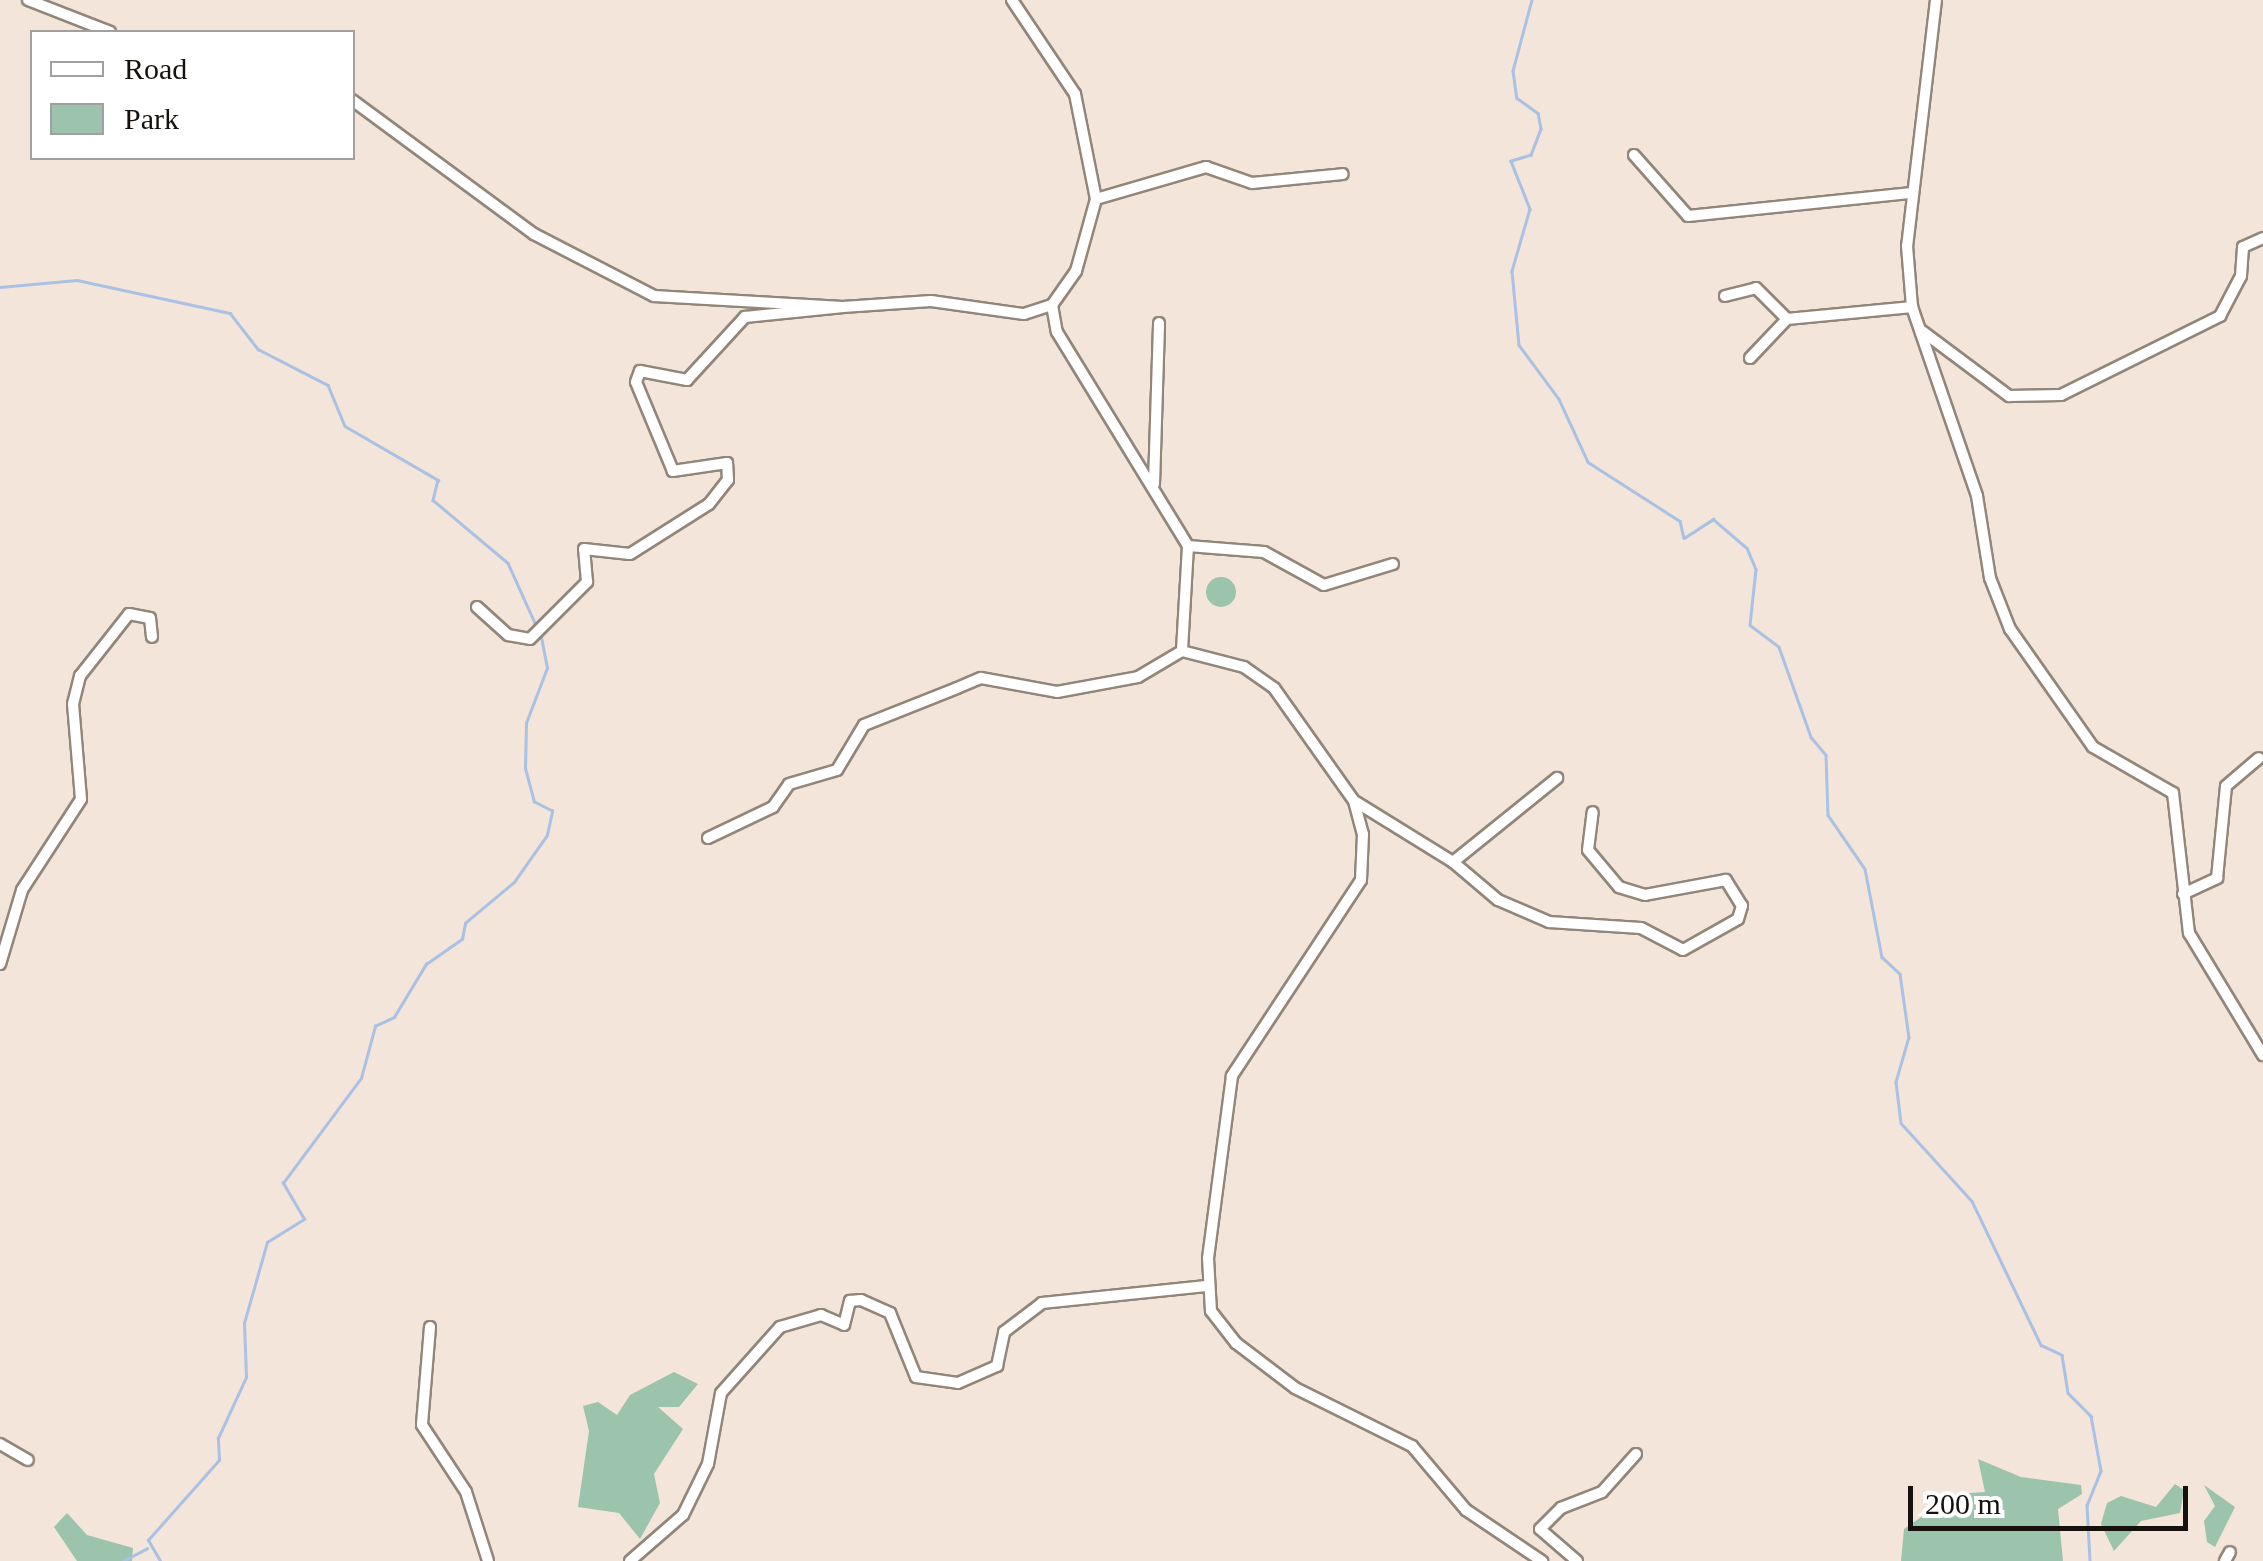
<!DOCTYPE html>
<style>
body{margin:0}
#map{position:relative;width:2263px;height:1561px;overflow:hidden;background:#f3e5d9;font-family:"Times New Roman",serif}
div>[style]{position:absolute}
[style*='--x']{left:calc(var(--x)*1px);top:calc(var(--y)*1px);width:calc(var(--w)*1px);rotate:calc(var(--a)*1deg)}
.green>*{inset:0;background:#9cc3ac}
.round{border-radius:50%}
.stream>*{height:2.5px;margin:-1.25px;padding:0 1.25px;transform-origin:1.25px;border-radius:1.25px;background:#a9c1e4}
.roads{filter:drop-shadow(2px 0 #92867a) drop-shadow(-2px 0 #92867a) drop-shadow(0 2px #92867a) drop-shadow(0 -2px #92867a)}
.minor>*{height:10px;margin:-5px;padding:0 5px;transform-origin:5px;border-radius:5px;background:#fff}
span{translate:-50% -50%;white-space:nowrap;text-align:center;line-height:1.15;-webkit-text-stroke:9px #fff;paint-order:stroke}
.legend{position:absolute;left:30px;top:30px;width:325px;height:130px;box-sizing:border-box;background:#fff;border:2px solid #a2a09e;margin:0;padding:12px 18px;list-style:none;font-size:30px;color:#16110d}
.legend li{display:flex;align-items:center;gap:20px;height:50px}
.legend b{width:50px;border:2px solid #a2a09e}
.scale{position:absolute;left:1908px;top:1486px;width:280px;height:45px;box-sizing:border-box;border:5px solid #16110d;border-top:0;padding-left:12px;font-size:30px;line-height:35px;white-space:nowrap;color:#16110d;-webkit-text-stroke:8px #fff;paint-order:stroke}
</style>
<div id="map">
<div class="green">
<div class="round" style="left:1206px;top:577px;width:30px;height:30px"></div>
<div style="clip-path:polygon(674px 1372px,698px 1384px,679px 1407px,658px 1407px,683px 1429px,654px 1474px,660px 1503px,640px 1539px,619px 1513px,578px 1507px,589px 1431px,583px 1406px,598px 1402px,617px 1415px,630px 1395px)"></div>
<div style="clip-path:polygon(1978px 1459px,2021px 1477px,2081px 1485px,2082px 1494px,2058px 1509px,2063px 1561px,1901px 1561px,1904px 1529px,1954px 1494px,1985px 1492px)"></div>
<div style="clip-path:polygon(2175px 1484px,2184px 1490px,2180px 1513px,2141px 1521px,2114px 1551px,2101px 1524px,2107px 1503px,2121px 1496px,2156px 1507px)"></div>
<div style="clip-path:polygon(2204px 1485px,2235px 1507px,2215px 1547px,2207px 1542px,2204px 1521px,2215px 1506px)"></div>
<div style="clip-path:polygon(67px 1513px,87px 1535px,133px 1548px,132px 1561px,77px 1561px,54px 1527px)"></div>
</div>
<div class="stream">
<div style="--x:1532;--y:0;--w:73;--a:105"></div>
<div style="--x:1513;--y:71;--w:27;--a:82"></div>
<div style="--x:1517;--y:98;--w:26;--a:36"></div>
<div style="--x:1538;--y:113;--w:16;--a:79"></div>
<div style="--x:1541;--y:129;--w:28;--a:111"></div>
<div style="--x:1531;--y:155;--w:21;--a:163"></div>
<div style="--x:1511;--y:161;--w:52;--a:68.4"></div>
<div style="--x:1530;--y:209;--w:65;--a:106.2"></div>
<div style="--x:1512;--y:271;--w:74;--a:84.6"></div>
<div style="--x:1519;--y:345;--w:67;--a:53.5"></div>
<div style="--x:1559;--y:399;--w:69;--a:65.3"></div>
<div style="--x:1588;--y:462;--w:109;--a:32.7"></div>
<div style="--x:1680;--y:521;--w:17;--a:77"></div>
<div style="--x:1684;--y:538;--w:35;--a:-33"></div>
<div style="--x:1713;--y:519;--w:45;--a:40.5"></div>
<div style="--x:1747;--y:548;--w:23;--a:67"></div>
<div style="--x:1756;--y:569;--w:56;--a:96.1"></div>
<div style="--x:1750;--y:625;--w:36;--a:37"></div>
<div style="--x:1779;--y:647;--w:96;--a:70.4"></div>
<div style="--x:1811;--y:737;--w:23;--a:50"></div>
<div style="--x:1826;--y:755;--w:60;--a:88.1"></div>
<div style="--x:1828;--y:815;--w:65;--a:55.6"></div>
<div style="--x:1865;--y:869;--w:90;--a:79.1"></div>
<div style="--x:1882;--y:957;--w:25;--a:43"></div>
<div style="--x:1900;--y:974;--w:64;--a:81.9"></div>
<div style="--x:1909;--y:1037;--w:47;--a:106.1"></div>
<div style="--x:1896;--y:1082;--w:41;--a:83"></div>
<div style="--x:1901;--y:1123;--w:105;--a:47.7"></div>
<div style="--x:1972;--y:1201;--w:160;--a:64.4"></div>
<div style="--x:2041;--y:1345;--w:23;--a:25"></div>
<div style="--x:2062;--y:1355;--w:38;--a:81"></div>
<div style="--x:2068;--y:1393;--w:33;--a:45"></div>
<div style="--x:2091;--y:1416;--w:56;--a:79.7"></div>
<div style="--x:2101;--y:1471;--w:37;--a:112"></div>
<div style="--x:2087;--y:1505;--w:56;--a:86.9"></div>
<div style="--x:0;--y:287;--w:77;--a:-5.2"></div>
<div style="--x:77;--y:280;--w:157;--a:12.2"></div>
<div style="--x:230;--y:313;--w:46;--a:52.1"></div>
<div style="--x:258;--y:349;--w:79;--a:27.2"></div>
<div style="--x:328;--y:385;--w:44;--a:67.5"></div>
<div style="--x:345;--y:426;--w:108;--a:30.1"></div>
<div style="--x:438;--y:480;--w:21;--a:104"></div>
<div style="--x:433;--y:500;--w:98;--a:40"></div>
<div style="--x:508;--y:563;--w:68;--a:65.7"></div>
<div style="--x:123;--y:1561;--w:27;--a:-28"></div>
<div style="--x:160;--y:1561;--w:24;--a:-120"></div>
<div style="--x:148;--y:1540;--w:107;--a:-48.4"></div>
<div style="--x:219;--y:1460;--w:22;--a:-93"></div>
<div style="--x:218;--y:1438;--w:67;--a:-65.3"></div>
<div style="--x:246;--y:1377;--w:54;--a:-92.1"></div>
<div style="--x:244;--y:1323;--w:84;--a:-74.1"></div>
<div style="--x:267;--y:1242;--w:44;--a:-31.9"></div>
<div style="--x:304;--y:1219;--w:42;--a:-120.3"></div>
<div style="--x:283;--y:1183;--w:131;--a:-53.4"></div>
<div style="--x:361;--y:1078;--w:54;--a:-74.9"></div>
<div style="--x:375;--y:1026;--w:21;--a:-25"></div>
<div style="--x:394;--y:1017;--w:62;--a:-58.9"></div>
<div style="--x:426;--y:964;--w:44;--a:-34.8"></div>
<div style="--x:462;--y:939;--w:16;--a:-79"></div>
<div style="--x:465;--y:923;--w:64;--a:-39.9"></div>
<div style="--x:514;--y:882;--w:57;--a:-54.9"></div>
<div style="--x:547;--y:835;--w:25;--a:-78"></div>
<div style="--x:552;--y:811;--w:20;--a:-153"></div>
<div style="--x:534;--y:802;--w:35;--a:-105"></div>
<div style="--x:525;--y:768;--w:45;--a:-88.7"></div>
<div style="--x:526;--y:723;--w:59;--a:-69.1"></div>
<div style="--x:547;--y:668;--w:32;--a:-101"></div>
</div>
<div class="roads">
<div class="minor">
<div style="--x:28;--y:0;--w:88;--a:21.3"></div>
<div style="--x:1012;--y:0;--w:113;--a:56.2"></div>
<div style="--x:1075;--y:94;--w:107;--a:78.7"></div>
<div style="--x:1096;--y:199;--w:75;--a:105.5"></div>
<div style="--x:1076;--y:271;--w:42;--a:125.2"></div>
<div style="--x:1052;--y:305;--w:27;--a:80"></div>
<div style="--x:1057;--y:332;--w:251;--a:58.5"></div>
<div style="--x:1188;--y:546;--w:105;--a:93.3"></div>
<div style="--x:1182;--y:651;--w:64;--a:14.5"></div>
<div style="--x:1244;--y:667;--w:37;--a:35"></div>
<div style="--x:1274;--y:688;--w:138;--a:54.7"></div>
<div style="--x:1354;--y:801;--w:34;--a:75"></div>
<div style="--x:1363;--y:834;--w:46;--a:92.5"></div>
<div style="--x:1361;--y:880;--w:235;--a:123.4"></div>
<div style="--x:1232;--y:1076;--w:184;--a:97.5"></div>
<div style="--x:1208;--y:1258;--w:53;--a:86.8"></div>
<div style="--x:1211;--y:1311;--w:41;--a:52"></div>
<div style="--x:1236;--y:1343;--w:74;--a:37.3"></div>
<div style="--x:1295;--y:1388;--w:131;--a:26.4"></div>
<div style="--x:1412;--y:1446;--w:84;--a:49.8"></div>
<div style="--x:1466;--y:1510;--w:92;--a:33.9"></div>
<div style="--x:1936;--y:0;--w:248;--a:96.7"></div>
<div style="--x:1907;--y:246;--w:61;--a:85.3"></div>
<div style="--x:1912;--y:307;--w:200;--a:71"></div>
<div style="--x:1977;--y:496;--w:83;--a:81"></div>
<div style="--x:1990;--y:578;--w:55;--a:68.6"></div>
<div style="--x:2010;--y:629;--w:144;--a:54.9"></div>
<div style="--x:2093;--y:747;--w:92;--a:29.9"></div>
<div style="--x:2173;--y:793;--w:141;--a:83.5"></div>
<div style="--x:2189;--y:933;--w:143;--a:58.8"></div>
<div style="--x:352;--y:100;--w:226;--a:36.4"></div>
<div style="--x:534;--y:234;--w:135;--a:27.3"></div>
<div style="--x:654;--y:296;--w:189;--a:3.3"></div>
<div style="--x:843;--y:307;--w:88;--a:-3.9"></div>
<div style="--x:931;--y:301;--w:94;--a:8"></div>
<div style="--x:1024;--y:314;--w:29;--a:-18"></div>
<div style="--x:1634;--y:155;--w:81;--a:48.5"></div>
<div style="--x:1688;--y:216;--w:225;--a:-5.9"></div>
<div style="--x:1096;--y:199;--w:115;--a:-16.2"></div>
<div style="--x:1206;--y:167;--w:49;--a:19.2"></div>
<div style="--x:1252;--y:183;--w:91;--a:-5.6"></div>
<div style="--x:1725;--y:296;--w:32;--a:-14"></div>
<div style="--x:1756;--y:288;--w:44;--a:45"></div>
<div style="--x:1922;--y:331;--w:109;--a:36.8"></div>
<div style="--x:2009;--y:396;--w:52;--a:-1.1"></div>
<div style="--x:2061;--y:395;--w:178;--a:-26.4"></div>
<div style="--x:2220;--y:316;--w:45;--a:-62.3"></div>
<div style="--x:2241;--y:276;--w:29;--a:-86"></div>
<div style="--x:2243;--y:247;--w:22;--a:-24"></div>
<div style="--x:1750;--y:358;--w:54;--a:-46.5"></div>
<div style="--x:1787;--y:319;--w:126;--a:-5.5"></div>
<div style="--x:1154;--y:484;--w:161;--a:-88.2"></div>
<div style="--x:1188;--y:546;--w:76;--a:4.5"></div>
<div style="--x:1264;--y:552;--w:68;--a:28.8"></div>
<div style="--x:1324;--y:585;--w:72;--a:-16.9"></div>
<div style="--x:477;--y:607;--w:42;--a:42.1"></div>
<div style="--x:508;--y:635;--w:22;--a:10"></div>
<div style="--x:530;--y:639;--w:81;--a:-45"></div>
<div style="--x:587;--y:582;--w:33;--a:-95"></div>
<div style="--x:584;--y:549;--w:46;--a:6.2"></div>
<div style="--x:630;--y:554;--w:93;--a:-32.3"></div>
<div style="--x:709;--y:504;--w:31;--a:-52"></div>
<div style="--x:728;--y:480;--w:17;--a:-93"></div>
<div style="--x:727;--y:463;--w:55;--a:171.6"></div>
<div style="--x:673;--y:471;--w:96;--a:-112.6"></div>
<div style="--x:636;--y:382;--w:12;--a:-70"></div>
<div style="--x:640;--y:371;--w:48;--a:10.8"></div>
<div style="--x:687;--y:380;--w:86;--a:-47.4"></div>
<div style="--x:745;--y:317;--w:99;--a:-5.8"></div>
<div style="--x:1356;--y:802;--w:114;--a:31.7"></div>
<div style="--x:1453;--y:862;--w:134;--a:-38.9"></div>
<div style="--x:708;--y:838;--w:72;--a:-25.5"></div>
<div style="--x:773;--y:807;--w:28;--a:-55"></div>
<div style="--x:789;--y:784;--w:50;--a:-16.3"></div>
<div style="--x:837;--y:770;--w:52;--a:-59"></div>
<div style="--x:864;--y:725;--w:100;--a:-21.7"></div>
<div style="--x:957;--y:688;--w:26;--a:-23"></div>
<div style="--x:981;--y:678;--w:77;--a:10.4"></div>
<div style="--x:1057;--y:692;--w:82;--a:-10.5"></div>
<div style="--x:1138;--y:677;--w:51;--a:-30.6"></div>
<div style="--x:1453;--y:862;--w:59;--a:40.2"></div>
<div style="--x:1498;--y:900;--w:56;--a:23.3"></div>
<div style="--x:1549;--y:922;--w:92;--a:3.7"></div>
<div style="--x:1641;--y:928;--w:47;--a:27.6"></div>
<div style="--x:1683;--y:950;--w:63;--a:-29.4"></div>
<div style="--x:1738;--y:919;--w:14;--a:-73"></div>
<div style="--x:1742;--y:906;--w:31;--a:-122"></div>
<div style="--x:1726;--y:880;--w:82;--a:169.5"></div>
<div style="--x:1645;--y:895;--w:27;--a:-163"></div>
<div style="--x:1619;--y:887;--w:48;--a:-130"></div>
<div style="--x:1588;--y:850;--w:38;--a:-83"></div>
<div style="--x:2183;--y:894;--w:38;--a:-25"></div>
<div style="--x:2217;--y:878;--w:92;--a:-84.4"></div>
<div style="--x:2226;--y:786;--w:43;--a:-40.3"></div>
<div style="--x:0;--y:964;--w:77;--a:-73.4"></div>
<div style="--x:22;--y:890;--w:108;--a:-57"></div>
<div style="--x:81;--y:799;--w:95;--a:-94.8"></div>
<div style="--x:73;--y:704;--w:29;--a:-76"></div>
<div style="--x:80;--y:676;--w:79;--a:-51.7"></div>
<div style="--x:129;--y:614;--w:21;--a:11"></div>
<div style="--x:150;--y:618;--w:19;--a:84"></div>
<div style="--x:430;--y:1327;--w:98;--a:94.7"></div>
<div style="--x:422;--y:1425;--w:80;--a:56.7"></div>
<div style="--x:466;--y:1492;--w:72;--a:72.3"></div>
<div style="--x:0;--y:1444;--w:32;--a:30"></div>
<div style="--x:630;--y:1561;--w:70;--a:-41"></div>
<div style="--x:683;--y:1515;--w:57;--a:-63.9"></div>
<div style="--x:708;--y:1464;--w:72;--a:-79.6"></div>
<div style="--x:721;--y:1393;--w:89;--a:-48.2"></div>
<div style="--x:780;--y:1327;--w:43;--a:-16.3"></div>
<div style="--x:821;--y:1315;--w:25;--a:23"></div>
<div style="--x:844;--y:1325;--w:25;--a:-76"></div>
<div style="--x:850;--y:1301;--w:11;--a:-5"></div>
<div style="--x:861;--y:1300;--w:32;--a:24"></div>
<div style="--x:890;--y:1313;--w:69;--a:67.9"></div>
<div style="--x:916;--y:1377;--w:42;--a:8.1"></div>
<div style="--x:958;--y:1383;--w:43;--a:-23.6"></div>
<div style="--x:997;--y:1366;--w:35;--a:-78"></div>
<div style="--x:1004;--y:1332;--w:48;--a:-37.3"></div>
<div style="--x:1042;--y:1303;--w:165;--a:-5.9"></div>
<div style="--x:1577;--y:1561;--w:49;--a:-139.1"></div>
<div style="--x:1540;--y:1529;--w:30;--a:-45"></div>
<div style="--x:1561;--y:1508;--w:44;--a:-21.3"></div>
<div style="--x:1602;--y:1492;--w:51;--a:-48.2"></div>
<div style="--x:2225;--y:1561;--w:10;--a:-61"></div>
</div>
</div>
<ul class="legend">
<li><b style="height:12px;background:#fff"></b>Road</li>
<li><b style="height:28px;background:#9cc3ac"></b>Park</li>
</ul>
<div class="scale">200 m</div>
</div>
